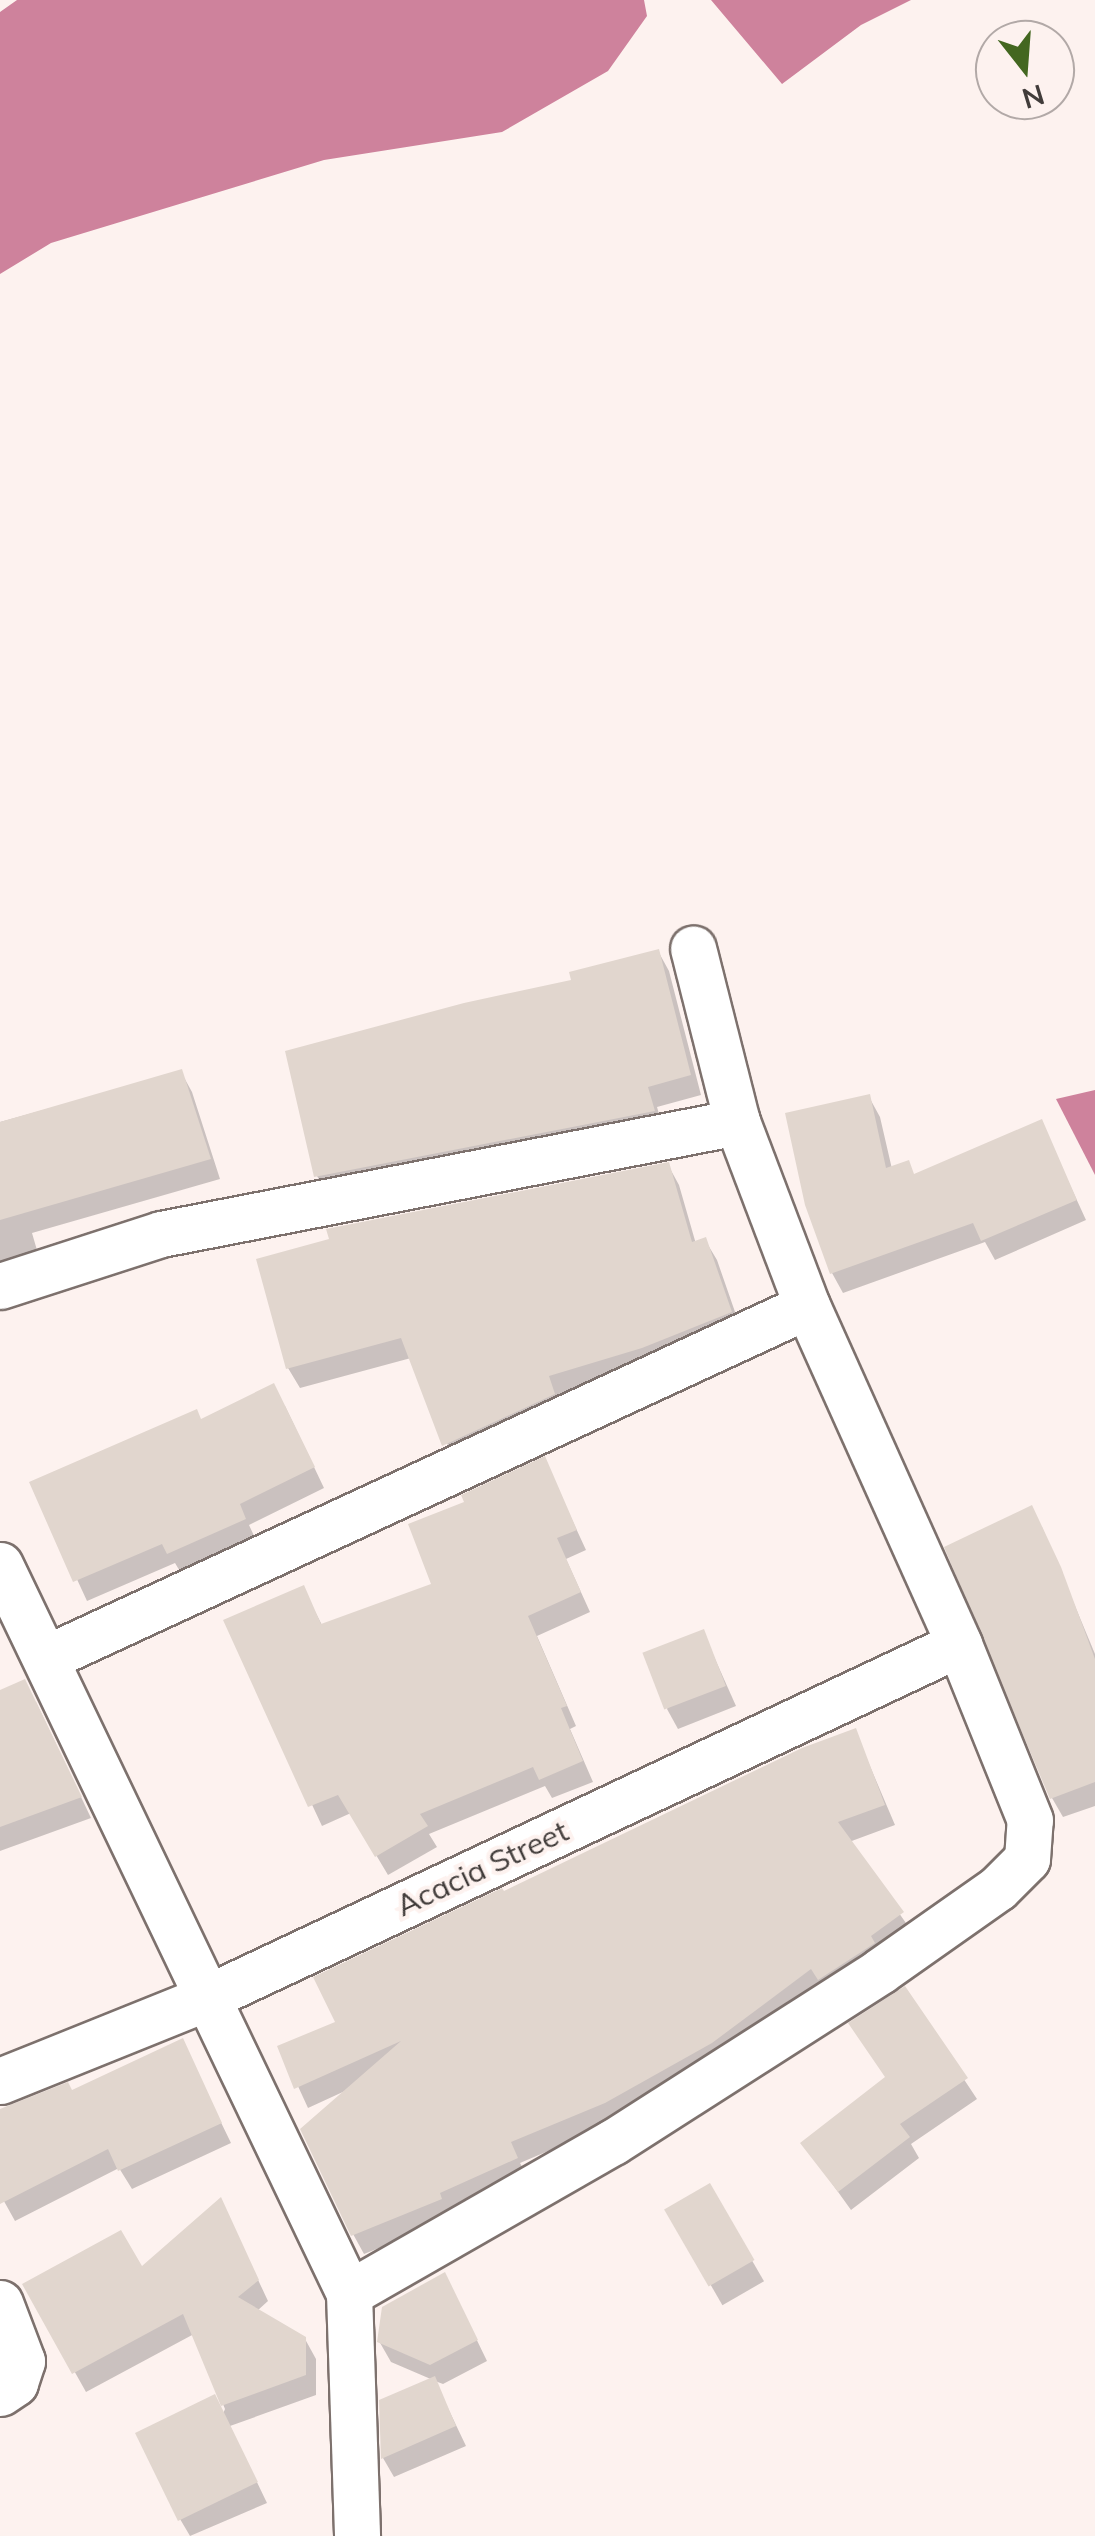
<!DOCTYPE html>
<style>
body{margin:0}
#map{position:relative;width:1095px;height:2536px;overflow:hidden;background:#fdf2ef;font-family:Mulish,sans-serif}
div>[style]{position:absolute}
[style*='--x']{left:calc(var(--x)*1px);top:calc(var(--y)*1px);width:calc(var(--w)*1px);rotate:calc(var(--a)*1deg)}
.water>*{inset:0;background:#ce829c}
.shadow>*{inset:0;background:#0003;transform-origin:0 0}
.building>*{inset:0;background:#e1d6ce;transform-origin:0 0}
.roads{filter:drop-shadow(2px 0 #7d716d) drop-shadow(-2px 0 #7d716d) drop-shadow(0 2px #7d716d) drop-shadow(0 -2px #7d716d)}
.street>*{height:45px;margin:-22.5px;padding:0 22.5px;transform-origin:22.5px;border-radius:22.5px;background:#fff}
span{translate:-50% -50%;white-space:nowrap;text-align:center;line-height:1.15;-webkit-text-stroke:8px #fdf2ef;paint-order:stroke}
.street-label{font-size:30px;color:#413c3a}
.north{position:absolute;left:975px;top:20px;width:100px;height:100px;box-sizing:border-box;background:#fdf2ef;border:2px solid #b2a9a7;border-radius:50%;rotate:163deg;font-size:28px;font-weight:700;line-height:40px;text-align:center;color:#413c3a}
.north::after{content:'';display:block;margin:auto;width:35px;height:45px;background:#436720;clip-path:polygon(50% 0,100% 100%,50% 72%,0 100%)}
</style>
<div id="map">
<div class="water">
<div style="clip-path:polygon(17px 0,644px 0,647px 16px,608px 71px,502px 132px,324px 160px,51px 243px,0 274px,0 12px)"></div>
<div style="clip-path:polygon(711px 0,911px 0,861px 25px,782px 84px)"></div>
<div style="clip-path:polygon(1095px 1090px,1095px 1175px,1056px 1099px)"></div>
</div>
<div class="shadow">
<div style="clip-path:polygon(658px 951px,669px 971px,701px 1095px,657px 1107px,664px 1131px,328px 1196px,317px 1176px,288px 1053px,574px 982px)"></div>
<div style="clip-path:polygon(181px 1072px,192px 1092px,220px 1179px,32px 1233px,39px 1257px,0 1267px,0 1122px)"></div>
<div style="clip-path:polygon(869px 1097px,880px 1117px,892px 1169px,915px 1176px,1041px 1122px,1086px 1220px,995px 1260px,985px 1242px,843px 1293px,832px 1273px)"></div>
<div style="clip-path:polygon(668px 1165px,679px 1185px,696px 1244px,705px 1240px,717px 1260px,742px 1332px,654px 1368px,558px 1396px,565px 1414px,456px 1464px,411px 1358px,300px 1388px,288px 1368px,259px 1261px)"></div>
<div style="clip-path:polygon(285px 1406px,324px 1488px,249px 1525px,256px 1540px,181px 1573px,175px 1563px,87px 1601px,33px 1484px)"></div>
<div style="clip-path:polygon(544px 1459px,586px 1550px,566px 1559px,590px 1612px,537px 1636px,576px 1726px,570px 1729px,593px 1782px,552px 1798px,545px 1786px,429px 1834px,437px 1847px,388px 1875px,351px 1813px,322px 1826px,226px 1621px,303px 1588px,323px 1627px,434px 1586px,467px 1503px)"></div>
<div style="clip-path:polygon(1042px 1527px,1095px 1654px,1095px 1806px,1063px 1817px,1052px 1798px)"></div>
<div style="clip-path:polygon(703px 1632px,736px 1706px,678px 1729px,667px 1709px)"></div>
<div style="clip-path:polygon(0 1692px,36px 1702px,91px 1818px,0 1851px)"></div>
<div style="clip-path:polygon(855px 1731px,895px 1825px,849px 1842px,913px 1933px,616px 2122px,520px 2163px,528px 2178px,451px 2219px,364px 2254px,353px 2234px,345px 2091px,308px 2108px,280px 2047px,338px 2023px,503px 1895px)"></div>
<div style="clip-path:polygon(904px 1989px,977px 2099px,911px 2144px,919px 2158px,851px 2210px,803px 2143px,887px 2079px)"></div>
<div style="clip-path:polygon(182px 2042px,231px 2143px,132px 2189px,119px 2168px,15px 2221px,0 2194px,0 2115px,72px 2093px)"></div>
<div style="left:709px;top:2186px;width:110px;height:48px;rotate:60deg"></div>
<div style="clip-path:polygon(221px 2201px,268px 2301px,257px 2311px,305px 2339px,316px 2359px,316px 2395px,230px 2426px,267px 2503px,190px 2536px,180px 2519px,225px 2409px,194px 2334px,86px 2392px,26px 2285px,141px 2270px)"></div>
<div style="clip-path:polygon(455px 2295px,487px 2361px,443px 2384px,435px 2381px,466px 2446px,394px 2477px,383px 2458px,381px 2402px,433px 2380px,391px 2362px,379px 2341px)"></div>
</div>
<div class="building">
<div style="clip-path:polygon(659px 949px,691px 1075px,648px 1087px,655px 1111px,314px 1177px,285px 1051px,464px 1003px,571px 980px,569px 972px)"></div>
<div style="clip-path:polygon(182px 1069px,211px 1159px,0 1220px,0 1122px)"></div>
<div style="clip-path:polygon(870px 1094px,886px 1168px,909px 1160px,914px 1174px,1042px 1119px,1077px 1200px,981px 1241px,973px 1223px,830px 1274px,805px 1205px,785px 1113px)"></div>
<div style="clip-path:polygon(669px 1162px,692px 1242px,706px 1237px,732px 1312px,642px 1348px,549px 1376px,555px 1394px,442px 1446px,401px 1338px,286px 1369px,256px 1259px,329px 1239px,326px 1229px)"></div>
<div style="clip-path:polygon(274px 1383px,315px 1467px,240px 1504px,246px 1519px,167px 1554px,162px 1544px,73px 1582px,29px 1482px,197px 1409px,201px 1419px)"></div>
<div style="clip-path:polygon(545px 1456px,577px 1530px,557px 1538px,581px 1592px,528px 1616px,567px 1706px,561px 1708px,583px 1761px,539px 1780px,533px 1767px,420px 1814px,428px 1826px,375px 1857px,338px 1795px,308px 1807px,223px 1620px,304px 1585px,321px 1624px,431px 1584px,408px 1524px,464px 1502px,461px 1495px)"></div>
<div style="clip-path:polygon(1032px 1505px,1061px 1567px,1095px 1659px,1095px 1782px,1050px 1799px,944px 1547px)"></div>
<div style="left:704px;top:1629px;width:61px;height:66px;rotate:69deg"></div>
<div style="clip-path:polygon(25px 1679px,82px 1797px,0 1827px,0 1690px)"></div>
<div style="clip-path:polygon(856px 1728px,885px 1805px,838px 1822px,904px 1912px,871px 1936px,875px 1943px,818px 1980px,811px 1969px,712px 2043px,605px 2103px,511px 2142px,518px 2158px,440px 2193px,442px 2199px,351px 2236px,300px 2129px,401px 2041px,294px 2089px,277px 2046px,335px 2022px,313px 1977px,502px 1888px,504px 1891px,802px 1748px)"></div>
<div style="clip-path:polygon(905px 1986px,968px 2078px,900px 2124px,910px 2137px,838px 2192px,800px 2143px,885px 2077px,848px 2023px)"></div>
<div style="clip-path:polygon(183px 2038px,222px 2123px,118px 2171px,108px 2149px,0 2204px,0 2109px,68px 2082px,72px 2090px)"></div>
<div style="left:710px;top:2183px;width:89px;height:53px;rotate:60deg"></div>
<div style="clip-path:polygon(221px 2197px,259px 2280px,238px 2297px,306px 2337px,306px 2375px,221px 2406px,183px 2314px,72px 2374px,22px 2284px,121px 2230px,142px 2266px)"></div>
<div style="clip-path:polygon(445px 2272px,478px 2340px,430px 2365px,377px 2342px,382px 2307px)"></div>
<div style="clip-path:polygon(435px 2376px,456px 2426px,381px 2459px,379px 2400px)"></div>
<div style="left:215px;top:2394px;width:98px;height:89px;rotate:64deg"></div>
</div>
<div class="roads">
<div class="street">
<div style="--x:0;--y:1286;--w:169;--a:-17.9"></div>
<div style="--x:161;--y:1234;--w:587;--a:-11"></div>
<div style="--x:0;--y:1565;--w:807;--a:64.39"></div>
<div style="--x:349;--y:2293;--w:243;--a:88.1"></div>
<div style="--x:46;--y:1658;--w:838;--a:-24.82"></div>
<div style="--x:0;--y:2081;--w:220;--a:-21.9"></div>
<div style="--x:204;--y:1999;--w:834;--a:-25.18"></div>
<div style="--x:349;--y:2293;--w:304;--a:-29.8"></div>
<div style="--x:613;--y:2142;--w:317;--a:-32.6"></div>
<div style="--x:880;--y:1971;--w:144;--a:-35.1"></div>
<div style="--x:998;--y:1888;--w:41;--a:-45"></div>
<div style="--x:1027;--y:1859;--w:39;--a:-86"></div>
<div style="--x:1030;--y:1820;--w:190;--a:-112"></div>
<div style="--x:959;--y:1644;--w:371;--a:-114.2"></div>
<div style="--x:807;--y:1306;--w:197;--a:-110.8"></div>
<div style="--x:737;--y:1122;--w:179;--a:-104.2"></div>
<div style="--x:0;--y:2303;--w:62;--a:69.2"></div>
<div style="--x:22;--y:2361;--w:23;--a:108"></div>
<div style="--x:15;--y:2383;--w:18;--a:146"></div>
</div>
</div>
<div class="street-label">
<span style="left:482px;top:1868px;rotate:-25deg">Acacia Street</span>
</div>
<div class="north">N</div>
</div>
